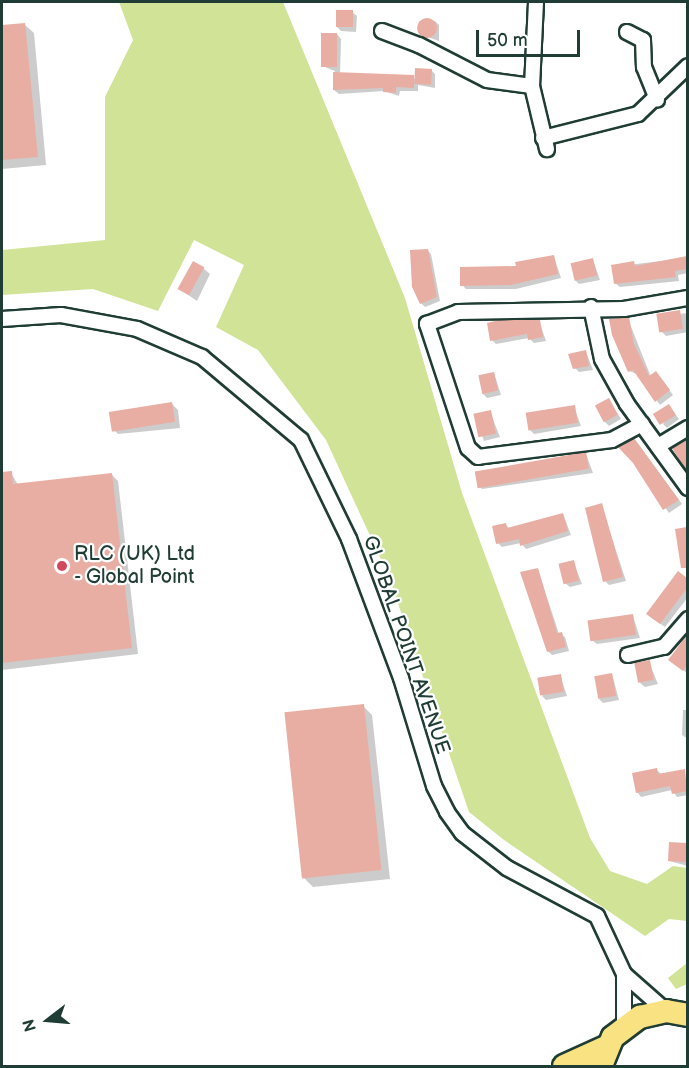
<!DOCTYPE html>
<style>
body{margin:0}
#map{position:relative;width:689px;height:1068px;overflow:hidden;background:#fff;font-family:"Balsamiq Sans",sans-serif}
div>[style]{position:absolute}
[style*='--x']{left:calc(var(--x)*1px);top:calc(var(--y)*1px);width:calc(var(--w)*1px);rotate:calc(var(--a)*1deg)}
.green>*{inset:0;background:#d1e397}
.shadow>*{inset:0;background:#0003}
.building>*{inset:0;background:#e8aea3;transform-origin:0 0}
.round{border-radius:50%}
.roads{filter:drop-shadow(2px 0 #1f3d34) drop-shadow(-2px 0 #1f3d34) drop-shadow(0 2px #1f3d34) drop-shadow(0 -2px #1f3d34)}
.minor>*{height:14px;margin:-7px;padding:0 7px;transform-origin:7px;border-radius:7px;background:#fff}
.trunk>*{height:22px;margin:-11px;padding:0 11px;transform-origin:11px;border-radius:11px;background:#f8e281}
.dots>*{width:16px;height:16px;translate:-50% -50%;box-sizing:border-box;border:3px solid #fff;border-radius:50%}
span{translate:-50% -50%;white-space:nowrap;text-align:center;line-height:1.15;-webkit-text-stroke:4.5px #fff;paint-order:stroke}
.poi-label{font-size:20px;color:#1f3d34}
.left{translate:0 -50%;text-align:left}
.street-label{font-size:20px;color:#1f3d34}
.frame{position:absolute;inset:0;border:3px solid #1f3d34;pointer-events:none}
.north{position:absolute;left:18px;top:990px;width:60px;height:60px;-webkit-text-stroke:4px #fff;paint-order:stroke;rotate:254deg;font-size:16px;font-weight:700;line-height:24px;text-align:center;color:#1f3d34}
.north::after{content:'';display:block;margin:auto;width:21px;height:27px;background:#1f3d34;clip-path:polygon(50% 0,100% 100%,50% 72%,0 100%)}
.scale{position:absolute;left:476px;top:30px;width:104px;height:27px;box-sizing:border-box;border:3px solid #1f3d34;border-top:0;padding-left:8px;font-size:18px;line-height:21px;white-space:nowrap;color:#1f3d34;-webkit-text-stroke:4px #fff;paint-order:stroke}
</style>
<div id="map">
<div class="green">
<div style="clip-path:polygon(119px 2px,283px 2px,405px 298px,462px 493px,590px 838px,610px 871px,647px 884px,673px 866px,687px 868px,687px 921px,669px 919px,645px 936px,504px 840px,469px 812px,389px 577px,326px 440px,258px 350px,216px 327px,244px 265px,194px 240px,158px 311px,93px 289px,2px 295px,2px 250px,105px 240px,105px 97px,133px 40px)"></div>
<div style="clip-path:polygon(687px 963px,687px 984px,676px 989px,668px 978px)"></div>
</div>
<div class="shadow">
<div style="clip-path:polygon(352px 12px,357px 16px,356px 32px,341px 31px,337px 27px)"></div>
<div style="clip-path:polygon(419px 21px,435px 21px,439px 25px,439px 41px,419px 34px)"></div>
<div style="clip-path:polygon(25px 25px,34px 33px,46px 165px,2px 169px,2px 27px)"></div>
<div style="clip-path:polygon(337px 34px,341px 39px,340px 74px,416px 79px,431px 70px,435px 74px,435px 88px,418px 85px,418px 91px,400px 91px,399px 96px,384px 91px,339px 94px,334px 90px,335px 71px,322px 66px)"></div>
<div style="clip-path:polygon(427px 250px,431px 254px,440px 301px,425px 307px,421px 303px)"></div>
<div style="clip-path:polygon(688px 251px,688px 273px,678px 275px,679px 281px,620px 287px,615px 283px,612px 267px,685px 258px)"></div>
<div style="clip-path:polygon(554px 257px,561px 278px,516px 289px,466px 289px,462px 285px)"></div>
<div style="clip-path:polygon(593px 260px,600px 280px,579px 284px,575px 280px)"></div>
<div style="clip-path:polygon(203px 268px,210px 274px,197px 301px,181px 290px)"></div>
<div style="clip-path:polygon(688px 313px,688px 332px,666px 336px,662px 332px,659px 316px)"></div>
<div style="clip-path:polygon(628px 319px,651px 377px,660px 377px,673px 395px,660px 405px,637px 374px,629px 371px)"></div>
<div style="clip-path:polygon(539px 321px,546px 341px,534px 343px,529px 338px,496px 344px,492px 340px)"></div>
<div style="clip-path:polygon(586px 352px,593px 370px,579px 372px,575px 368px)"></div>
<div style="clip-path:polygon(494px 373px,501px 395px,487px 398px,483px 394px)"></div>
<div style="clip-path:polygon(609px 400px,621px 419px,609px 426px,605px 422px)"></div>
<div style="clip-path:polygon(172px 404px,178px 410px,180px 428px,118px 434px,112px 428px)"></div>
<div style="clip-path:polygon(574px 407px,581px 426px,534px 434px,530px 430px)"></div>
<div style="clip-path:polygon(672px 410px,679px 419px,667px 428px,663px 424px)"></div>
<div style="clip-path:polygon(490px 412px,500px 437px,484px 441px,475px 415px)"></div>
<div style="clip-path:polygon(638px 444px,682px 504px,669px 513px,634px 462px)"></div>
<div style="clip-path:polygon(586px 454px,593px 473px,482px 489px,478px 485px)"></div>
<div style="clip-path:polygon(11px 473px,18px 485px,111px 474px,118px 481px,138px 654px,2px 670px,2px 474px)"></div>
<div style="clip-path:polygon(601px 505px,626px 581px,609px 585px,605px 581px)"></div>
<div style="clip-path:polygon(563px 514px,571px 535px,526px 549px,521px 543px,502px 547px,498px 543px,506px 525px,510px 529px)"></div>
<div style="clip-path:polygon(573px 561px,582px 584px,570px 587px,565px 583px)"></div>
<div style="clip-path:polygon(538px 570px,559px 634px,565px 637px,569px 651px,552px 655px,548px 651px)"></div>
<div style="clip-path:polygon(678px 573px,688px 580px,688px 597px,665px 627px,652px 618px)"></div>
<div style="clip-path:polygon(633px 616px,640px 638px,597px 644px,592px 640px)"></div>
<div style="clip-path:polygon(688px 634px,688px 674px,670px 659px)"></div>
<div style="clip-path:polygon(649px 662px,658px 684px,645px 687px,640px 683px)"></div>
<div style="clip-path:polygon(612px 674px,619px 700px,603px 703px,599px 699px)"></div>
<div style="clip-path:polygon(560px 675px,567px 696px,546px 700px,542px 696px)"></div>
<div style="clip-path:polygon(363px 706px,372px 715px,390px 879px,313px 887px,304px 878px)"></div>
<div style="clip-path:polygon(683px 710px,688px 710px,688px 739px,682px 735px)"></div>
<div style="clip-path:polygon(657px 770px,661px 774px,684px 770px,688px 795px,677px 797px,672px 790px,641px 797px,637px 792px)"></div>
<div style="clip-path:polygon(670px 844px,688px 845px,688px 866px,669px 861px)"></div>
</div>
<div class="building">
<div style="left:336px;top:10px;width:17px;height:17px"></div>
<div class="round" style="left:417px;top:18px;width:20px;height:20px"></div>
<div style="clip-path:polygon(25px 23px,38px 157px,2px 160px,2px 25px)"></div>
<div style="left:321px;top:33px;width:16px;height:34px"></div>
<div style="left:415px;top:68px;width:17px;height:16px;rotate:3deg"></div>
<div style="clip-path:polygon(333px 72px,414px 75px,414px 88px,396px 87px,396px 93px,383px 92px,383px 88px,333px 90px)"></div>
<div style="clip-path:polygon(428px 249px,437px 297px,420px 304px,412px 287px,410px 250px)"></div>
<div style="clip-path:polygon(554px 255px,558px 274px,511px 285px,460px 286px,460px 267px,516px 266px,515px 262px)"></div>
<div style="clip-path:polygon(687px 256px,687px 269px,675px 271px,676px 277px,614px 284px,611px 265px,634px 261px,635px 266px)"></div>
<div style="left:593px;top:258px;width:18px;height:23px;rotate:77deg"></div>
<div style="left:193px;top:261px;width:13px;height:32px;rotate:29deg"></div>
<div style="left:680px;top:310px;width:19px;height:24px;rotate:81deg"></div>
<div style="clip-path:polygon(629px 317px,634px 344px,649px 376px,656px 371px,670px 390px,655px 402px,633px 370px,628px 372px,612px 335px,609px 319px)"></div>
<div style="clip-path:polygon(499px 320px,540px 320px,543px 337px,528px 340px,527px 334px,490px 341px,487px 323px)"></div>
<div style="clip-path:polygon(586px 350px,589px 366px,573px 369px,568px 354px)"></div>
<div style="left:494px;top:372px;width:19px;height:16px;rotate:78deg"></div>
<div style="left:609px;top:398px;width:19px;height:16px;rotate:62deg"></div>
<div style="left:172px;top:402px;width:20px;height:64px;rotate:81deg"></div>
<div style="left:669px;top:404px;width:13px;height:19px;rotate:58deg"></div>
<div style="left:575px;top:405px;width:18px;height:50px;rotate:81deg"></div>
<div style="left:491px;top:410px;width:24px;height:18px;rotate:78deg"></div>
<div style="clip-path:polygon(634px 438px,679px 500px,663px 510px,633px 463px,618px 447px)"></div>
<div style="clip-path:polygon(687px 439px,687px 472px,672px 448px)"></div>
<div style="left:586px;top:452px;width:17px;height:113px;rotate:80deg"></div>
<div style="clip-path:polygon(12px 471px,13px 484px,112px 473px,132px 648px,2px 663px,2px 472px)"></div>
<div style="clip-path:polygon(602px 503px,623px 577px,603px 582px,585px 508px)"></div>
<div style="clip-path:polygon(563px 513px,568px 531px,520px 546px,519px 539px,496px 544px,492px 526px,506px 523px,507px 528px)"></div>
<div style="clip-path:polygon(687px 527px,687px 568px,681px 568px,675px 529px)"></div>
<div style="left:574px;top:560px;width:21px;height:16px;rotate:76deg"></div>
<div style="clip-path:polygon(538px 568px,557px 633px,562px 632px,566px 647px,547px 652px,520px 572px)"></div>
<div style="clip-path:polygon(678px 571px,687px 578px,687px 588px,660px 624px,646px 614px)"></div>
<div style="left:633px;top:614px;width:21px;height:46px;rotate:82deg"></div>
<div style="clip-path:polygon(687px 635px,687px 665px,683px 671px,668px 660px)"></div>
<div style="left:650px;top:660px;width:20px;height:16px;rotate:79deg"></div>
<div style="left:612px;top:673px;width:23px;height:18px;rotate:80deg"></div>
<div style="left:561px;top:674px;width:18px;height:24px;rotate:81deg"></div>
<div style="left:364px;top:704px;width:167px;height:80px;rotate:84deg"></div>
<div style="clip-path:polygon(657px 768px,658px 774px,685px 769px,687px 791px,672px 794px,670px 786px,636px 793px,632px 773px)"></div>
<div style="left:669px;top:842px;width:18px;height:19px;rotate:3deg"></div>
</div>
<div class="roads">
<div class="minor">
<div style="--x:536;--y:2;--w:84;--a:92.7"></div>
<div style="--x:532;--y:86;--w:65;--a:76.6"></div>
<div style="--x:382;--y:31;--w:40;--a:21"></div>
<div style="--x:419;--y:45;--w:76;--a:27.2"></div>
<div style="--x:487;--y:80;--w:45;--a:7.6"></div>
<div style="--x:627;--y:32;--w:18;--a:27"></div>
<div style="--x:643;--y:40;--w:27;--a:88"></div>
<div style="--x:644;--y:67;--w:35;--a:68"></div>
<div style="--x:543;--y:138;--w:98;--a:-14.2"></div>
<div style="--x:638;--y:114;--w:69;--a:-43.8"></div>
<div style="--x:591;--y:307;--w:53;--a:78.1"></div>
<div style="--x:602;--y:359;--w:51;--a:60.9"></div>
<div style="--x:627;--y:404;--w:104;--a:54"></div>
<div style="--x:2;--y:319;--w:59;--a:-3.9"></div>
<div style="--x:61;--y:315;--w:77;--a:10.4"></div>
<div style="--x:137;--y:329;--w:71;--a:23.3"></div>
<div style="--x:202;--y:357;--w:129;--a:40"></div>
<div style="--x:301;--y:440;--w:110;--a:64.1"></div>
<div style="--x:349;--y:539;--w:148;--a:69.5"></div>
<div style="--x:401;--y:678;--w:113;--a:73"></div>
<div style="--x:434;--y:786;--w:29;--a:63"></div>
<div style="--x:447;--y:812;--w:26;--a:54"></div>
<div style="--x:462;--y:833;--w:57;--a:37.9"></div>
<div style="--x:507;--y:868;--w:102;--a:28.1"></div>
<div style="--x:597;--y:916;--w:64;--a:65"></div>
<div style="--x:624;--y:974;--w:56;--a:41.4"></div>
<div style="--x:642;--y:424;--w:34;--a:152"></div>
<div style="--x:612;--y:440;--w:135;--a:172.8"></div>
<div style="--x:478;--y:457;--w:13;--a:-138"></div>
<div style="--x:468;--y:448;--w:131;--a:-108.3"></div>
<div style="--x:427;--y:324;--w:33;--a:-21"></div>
<div style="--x:458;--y:312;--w:166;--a:-1"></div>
<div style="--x:624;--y:309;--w:65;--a:-9.8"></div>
<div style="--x:658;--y:446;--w:35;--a:-31"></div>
<div style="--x:628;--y:655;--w:37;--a:-13"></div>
<div style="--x:664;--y:647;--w:37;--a:-49"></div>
<div style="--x:624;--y:1027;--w:53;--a:-90"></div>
</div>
<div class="trunk">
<div style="--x:564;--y:1066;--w:46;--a:-24.3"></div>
<div style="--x:601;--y:1066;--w:31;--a:-68"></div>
<div style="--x:613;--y:1037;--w:34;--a:-37"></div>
<div style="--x:640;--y:1017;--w:27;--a:-13"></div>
<div style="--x:666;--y:1011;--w:22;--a:10"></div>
</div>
</div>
<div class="dots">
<div style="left:62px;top:566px;background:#d1495b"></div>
</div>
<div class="poi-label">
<span class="left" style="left:74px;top:566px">RLC (UK) Ltd<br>- Global Point</span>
</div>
<div class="street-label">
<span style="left:406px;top:645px;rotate:71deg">GLOBAL POINT AVENUE</span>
</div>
<div class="frame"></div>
<div class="north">N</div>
<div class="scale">50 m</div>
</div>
